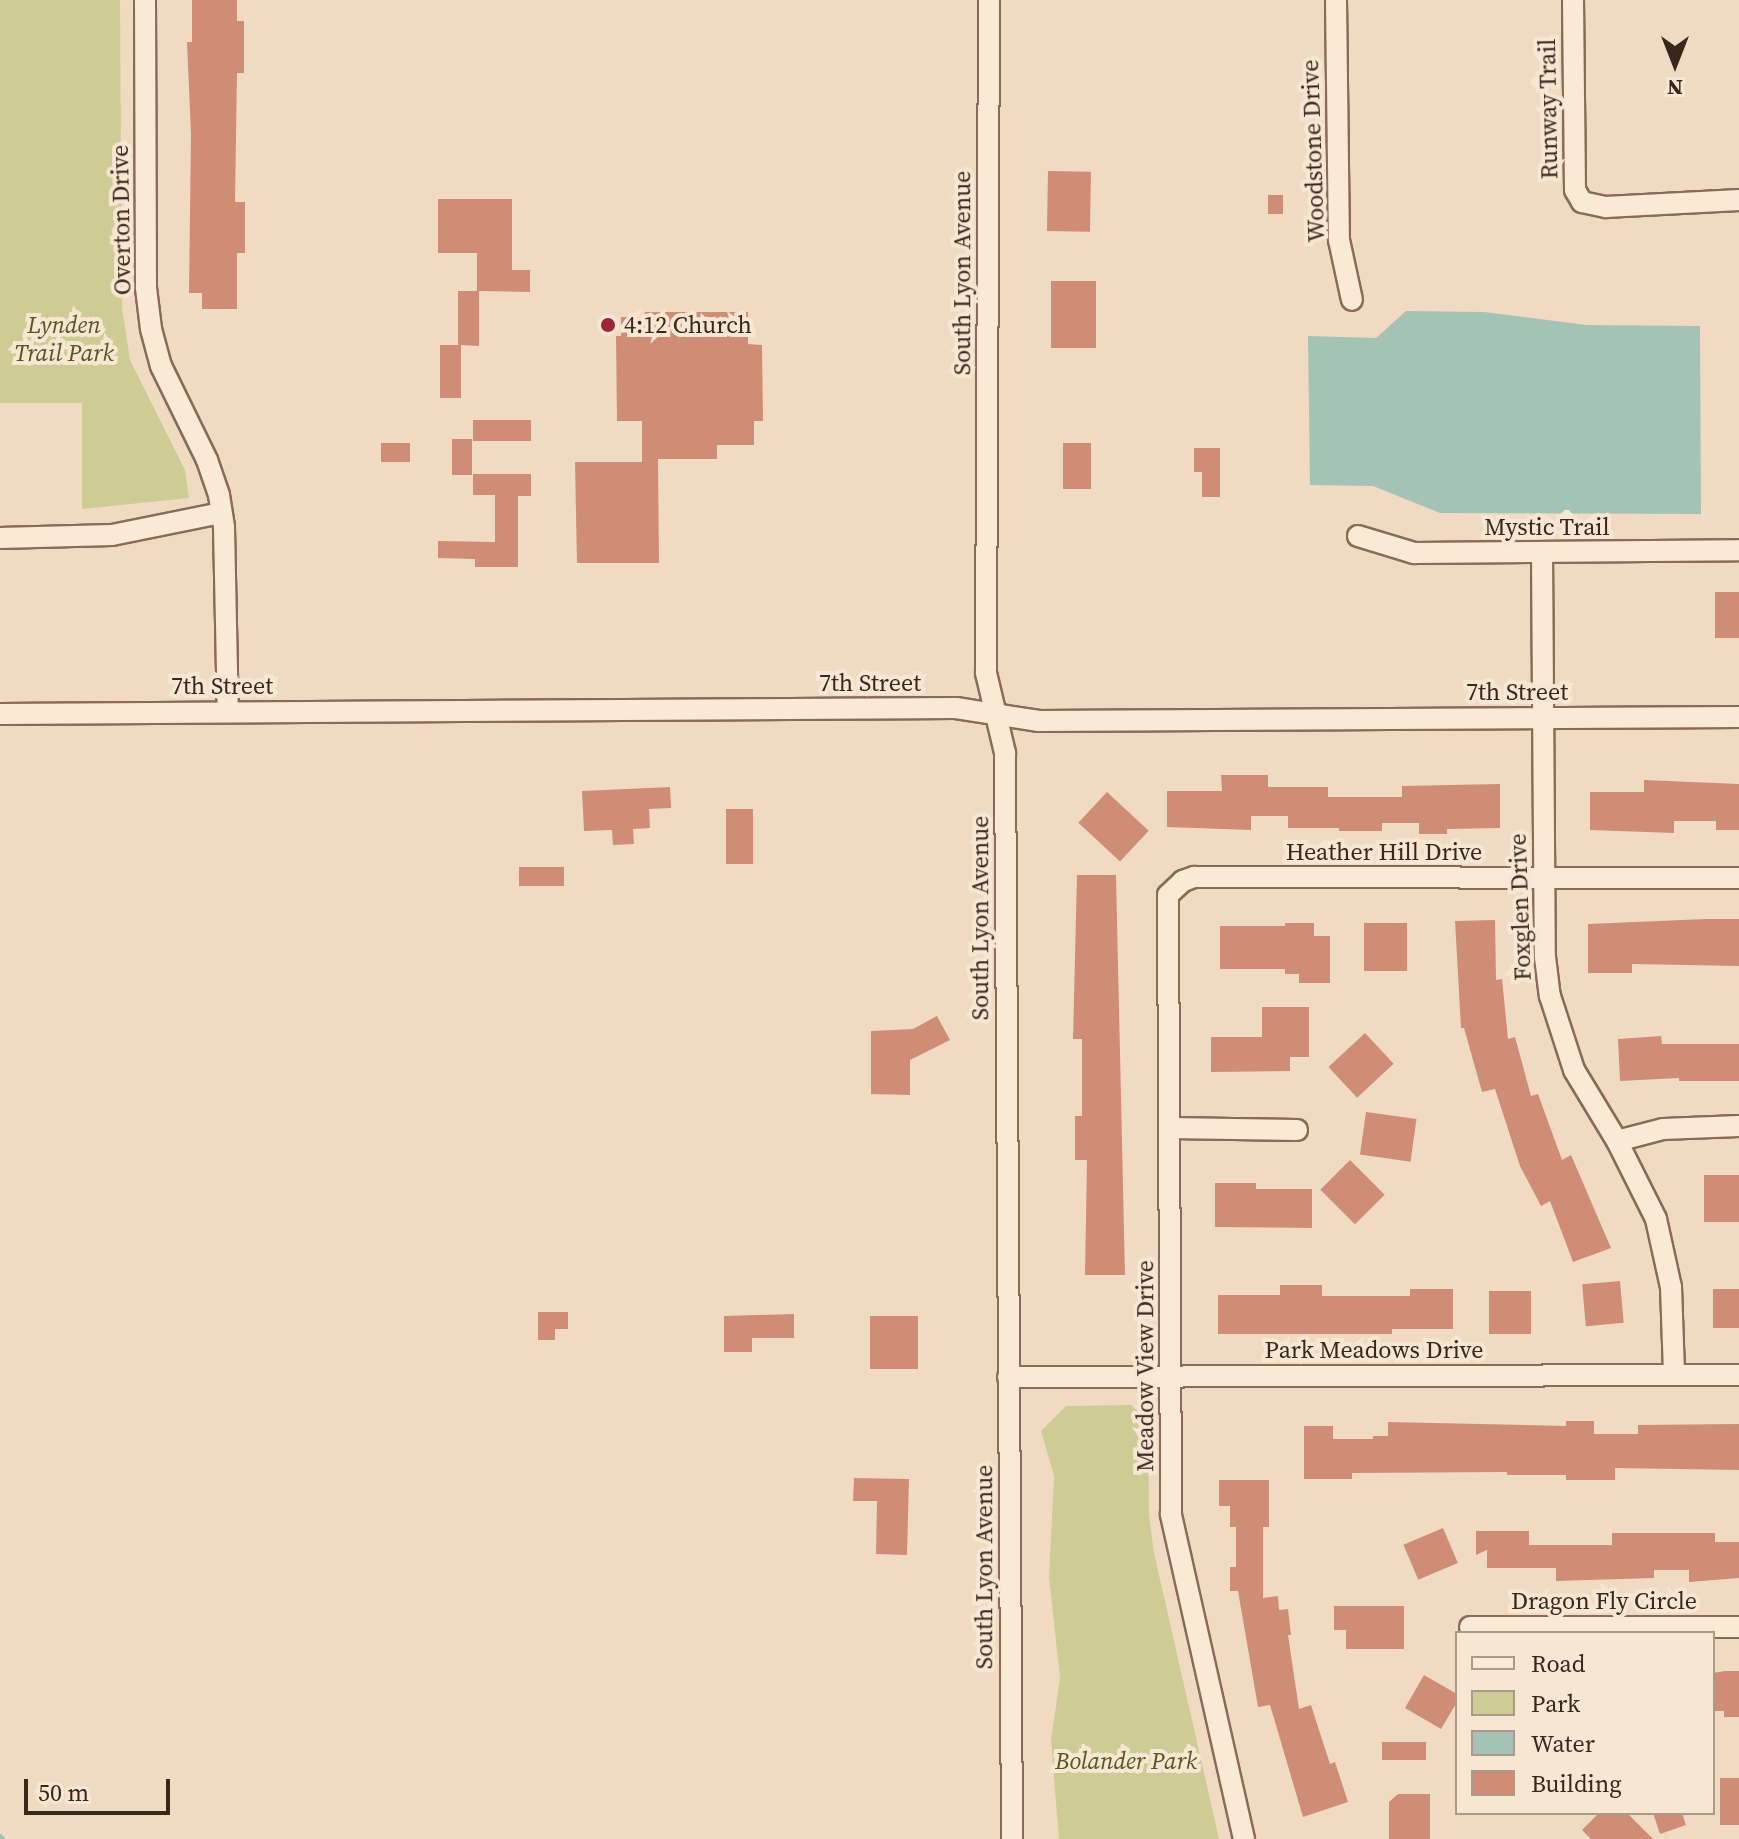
<!DOCTYPE html>
<style>
body{margin:0}
#map{position:relative;width:1739px;height:1839px;overflow:hidden;background:#f0dbc2;font-family:"Source Serif 4",serif}
div>[style]{position:absolute}
[style*='--x']{left:calc(var(--x)*1px);top:calc(var(--y)*1px);width:calc(var(--w)*1px);rotate:calc(var(--a)*1deg)}
.green>*{inset:0;background:#cecc95}
.water>*{inset:0;background:#a4c2b5}
.stream>*{height:6px;margin:-3px;padding:0 3px;transform-origin:3px;border-radius:3px;background:#a4c2b5}
.building>*{inset:0;background:#d08d76;transform-origin:0 0}
.roads{filter:drop-shadow(2px 0 #8a6b58) drop-shadow(-2px 0 #8a6b58) drop-shadow(0 2px #8a6b58) drop-shadow(0 -2px #8a6b58)}
.minor>*{height:20px;margin:-10px;padding:0 10px;transform-origin:10px;border-radius:10px;background:#fae9d5}
.dots>*{width:22px;height:22px;translate:-50% -50%;box-sizing:border-box;border:4px solid #f7e6d2;border-radius:50%}
span{translate:-50% -50%;white-space:nowrap;text-align:center;line-height:1.15;-webkit-text-stroke:8px #f7e6d2;paint-order:stroke}
.street-label{font-size:24px;color:#3a261d}
.park-label{font-size:24px;color:#525723;font-style:italic}
.poi-label{font-size:24px;color:#3a261d}
.left{translate:0 -50%;text-align:left}
.legend{position:absolute;left:1455px;top:1631px;width:260px;height:184px;box-sizing:border-box;background:#f7e6d2;border:2px solid #ab998a;margin:0;padding:10px 14px;list-style:none;font-size:24px;color:#3a261d}
.legend li{display:flex;align-items:center;gap:16px;height:40px}
.legend b{width:40px;border:2px solid #ab998a}
.north{position:absolute;left:1635px;top:24px;width:80px;height:80px;-webkit-text-stroke:6px #f7e6d2;paint-order:stroke;rotate:180deg;font-size:22px;font-weight:700;line-height:32px;text-align:center;color:#3a261d}
.north::after{content:'';display:block;margin:auto;width:28px;height:36px;background:#3a261d;clip-path:polygon(50% 0,100% 100%,50% 72%,0 100%)}
.scale{position:absolute;left:24px;top:1779px;width:146px;height:36px;box-sizing:border-box;border:4px solid #3a261d;border-top:0;padding-left:10px;font-size:24px;line-height:28px;white-space:nowrap;color:#3a261d;-webkit-text-stroke:6px #f7e6d2;paint-order:stroke}
</style>
<div id="map">
<div class="green">
<div style="clip-path:polygon(0 0,120px 0,122px 308px,130px 360px,185px 470px,189px 498px,82px 509px,82px 403px,0 403px)"></div>
<div style="clip-path:polygon(1131px 1405px,1148px 1421px,1149px 1515px,1154px 1553px,1219px 1839px,1059px 1839px,1051px 1740px,1060px 1678px,1049px 1577px,1054px 1476px,1041px 1431px,1066px 1406px)"></div>
</div>
<div class="water">
<div style="clip-path:polygon(1406px 311px,1484px 312px,1586px 325px,1700px 326px,1701px 514px,1440px 513px,1373px 486px,1310px 485px,1308px 336px,1376px 338px)"></div>
</div>
<div class="stream">
<div style="--x:0;--y:1837;--w:3;--a:45"></div>
</div>
<div class="building">
<div style="clip-path:polygon(192px 0,237px 0,237px 21px,244px 21px,244px 73px,237px 73px,235px 202px,245px 202px,245px 253px,237px 253px,237px 309px,202px 309px,202px 293px,189px 293px,191px 134px,187px 42px,192px 42px)"></div>
<div style="left:1048px;top:171px;width:43px;height:60px;rotate:1deg"></div>
<div style="left:1268px;top:195px;width:15px;height:19px"></div>
<div style="clip-path:polygon(438px 199px,512px 199px,512px 270px,530px 270px,530px 292px,479px 291px,479px 346px,461px 345px,461px 398px,440px 398px,440px 345px,458px 345px,458px 291px,477px 291px,477px 253px,438px 253px)"></div>
<div style="left:1051px;top:281px;width:45px;height:67px"></div>
<div style="clip-path:polygon(645px 312px,748px 312px,748px 344px,762px 345px,763px 421px,754px 421px,754px 445px,717px 445px,717px 459px,658px 459px,659px 563px,577px 563px,575px 462px,642px 462px,642px 421px,617px 421px,616px 336px,621px 336px,621px 317px,644px 317px)"></div>
<div style="left:473px;top:420px;width:58px;height:21px"></div>
<div style="left:452px;top:439px;width:20px;height:36px"></div>
<div style="left:381px;top:443px;width:29px;height:19px"></div>
<div style="left:1063px;top:443px;width:28px;height:46px"></div>
<div style="clip-path:polygon(1194px 448px,1220px 448px,1220px 497px,1202px 497px,1202px 472px,1194px 472px)"></div>
<div style="clip-path:polygon(473px 474px,531px 474px,531px 496px,518px 496px,518px 567px,475px 567px,475px 559px,438px 558px,438px 541px,495px 542px,495px 495px,473px 495px)"></div>
<div style="left:1715px;top:592px;width:24px;height:46px"></div>
<div style="clip-path:polygon(1221px 775px,1268px 775px,1268px 787px,1328px 787px,1328px 797px,1402px 797px,1402px 786px,1500px 784px,1500px 828px,1447px 829px,1447px 834px,1419px 834px,1419px 823px,1382px 823px,1382px 831px,1339px 831px,1339px 828px,1288px 828px,1288px 816px,1251px 816px,1251px 830px,1167px 827px,1167px 791px,1222px 791px)"></div>
<div style="clip-path:polygon(1644px 780px,1739px 784px,1739px 830px,1716px 830px,1716px 821px,1674px 821px,1674px 833px,1590px 830px,1590px 792px,1644px 792px)"></div>
<div style="clip-path:polygon(670px 787px,671px 808px,649px 809px,650px 828px,633px 829px,634px 844px,613px 845px,612px 830px,584px 831px,582px 791px)"></div>
<div style="left:1107px;top:792px;width:57px;height:42px;rotate:43deg"></div>
<div style="left:726px;top:809px;width:27px;height:55px"></div>
<div style="left:519px;top:867px;width:45px;height:19px"></div>
<div style="clip-path:polygon(1077px 875px,1116px 875px,1125px 1275px,1085px 1275px,1087px 1160px,1075px 1160px,1075px 1116px,1082px 1116px,1082px 1039px,1073px 1039px)"></div>
<div style="clip-path:polygon(1706px 919px,1739px 919px,1739px 966px,1632px 964px,1632px 973px,1588px 973px,1588px 924px)"></div>
<div style="clip-path:polygon(1495px 920px,1496px 980px,1502px 979px,1508px 1039px,1515px 1037px,1531px 1096px,1538px 1094px,1562px 1160px,1571px 1155px,1611px 1248px,1573px 1262px,1550px 1201px,1541px 1206px,1520px 1166px,1495px 1089px,1482px 1092px,1464px 1028px,1461px 1028px,1455px 921px)"></div>
<div style="clip-path:polygon(1285px 923px,1314px 923px,1314px 936px,1330px 936px,1330px 983px,1299px 983px,1299px 974px,1285px 974px,1285px 969px,1220px 969px,1220px 926px,1285px 926px)"></div>
<div style="left:1364px;top:923px;width:43px;height:48px"></div>
<div style="clip-path:polygon(1262px 1007px,1309px 1007px,1309px 1057px,1290px 1057px,1290px 1071px,1211px 1072px,1211px 1037px,1262px 1037px)"></div>
<div style="clip-path:polygon(937px 1016px,950px 1040px,910px 1060px,910px 1095px,871px 1094px,871px 1031px,913px 1029px)"></div>
<div style="left:1365px;top:1033px;width:42px;height:50px;rotate:47deg"></div>
<div style="clip-path:polygon(1661px 1036px,1662px 1044px,1739px 1044px,1739px 1081px,1679px 1081px,1679px 1078px,1620px 1081px,1618px 1039px)"></div>
<div style="left:1366px;top:1112px;width:51px;height:43px;rotate:8deg"></div>
<div style="left:1350px;top:1160px;width:49px;height:42px;rotate:45deg"></div>
<div style="left:1704px;top:1175px;width:35px;height:47px"></div>
<div style="clip-path:polygon(1215px 1183px,1256px 1183px,1256px 1189px,1312px 1189px,1312px 1228px,1215px 1227px)"></div>
<div style="left:1620px;top:1281px;width:42px;height:38px;rotate:85deg"></div>
<div style="clip-path:polygon(1280px 1285px,1322px 1285px,1322px 1296px,1410px 1296px,1410px 1289px,1453px 1289px,1453px 1329px,1392px 1329px,1392px 1334px,1218px 1334px,1218px 1295px,1280px 1295px)"></div>
<div style="left:1713px;top:1289px;width:26px;height:39px"></div>
<div style="left:1531px;top:1291px;width:43px;height:42px;rotate:90deg"></div>
<div style="clip-path:polygon(538px 1312px,568px 1312px,568px 1329px,555px 1329px,555px 1340px,538px 1340px)"></div>
<div style="clip-path:polygon(794px 1314px,794px 1338px,752px 1338px,752px 1352px,724px 1352px,724px 1316px)"></div>
<div style="left:870px;top:1316px;width:48px;height:53px"></div>
<div style="clip-path:polygon(1566px 1421px,1594px 1421px,1594px 1434px,1638px 1434px,1638px 1425px,1739px 1424px,1739px 1470px,1615px 1468px,1615px 1480px,1566px 1480px,1566px 1475px,1507px 1475px,1507px 1472px,1352px 1473px,1352px 1479px,1304px 1479px,1304px 1426px,1333px 1426px,1333px 1439px,1373px 1439px,1373px 1436px,1388px 1436px,1388px 1422px,1566px 1426px)"></div>
<div style="clip-path:polygon(854px 1478px,909px 1479px,907px 1555px,876px 1554px,877px 1501px,853px 1501px)"></div>
<div style="clip-path:polygon(1219px 1480px,1269px 1480px,1269px 1527px,1263px 1527px,1263px 1598px,1278px 1596px,1279px 1610px,1288px 1609px,1291px 1635px,1288px 1635px,1299px 1709px,1311px 1705px,1330px 1764px,1335px 1762px,1348px 1802px,1303px 1817px,1270px 1705px,1258px 1707px,1238px 1591px,1230px 1591px,1230px 1567px,1236px 1567px,1236px 1527px,1230px 1527px,1230px 1506px,1219px 1506px)"></div>
<div style="left:1443px;top:1528px;width:38px;height:43px;rotate:67deg"></div>
<div style="clip-path:polygon(1476px 1531px,1529px 1531px,1529px 1545px,1612px 1545px,1612px 1533px,1715px 1533px,1715px 1542px,1739px 1542px,1739px 1578px,1689px 1582px,1689px 1570px,1654px 1570px,1654px 1578px,1556px 1581px,1556px 1568px,1487px 1568px,1487px 1550px,1476px 1555px)"></div>
<div style="clip-path:polygon(1334px 1606px,1404px 1606px,1404px 1649px,1346px 1649px,1346px 1630px,1334px 1630px)"></div>
<div style="clip-path:polygon(1725px 1671px,1739px 1671px,1739px 1717px,1724px 1717px,1724px 1711px,1713px 1711px,1713px 1673px)"></div>
<div style="clip-path:polygon(1424px 1675px,1457px 1694px,1457px 1702px,1441px 1729px,1405px 1708px)"></div>
<div style="left:1382px;top:1742px;width:44px;height:18px"></div>
<div style="left:1720px;top:1778px;width:19px;height:47px"></div>
<div style="clip-path:polygon(1398px 1794px,1430px 1794px,1430px 1839px,1389px 1839px,1389px 1802px)"></div>
<div style="clip-path:polygon(1599px 1813px,1627px 1813px,1653px 1839px,1591px 1839px,1582px 1830px)"></div>
<div style="clip-path:polygon(1653px 1813px,1682px 1813px,1686px 1825px,1660px 1834px)"></div>
</div>
<div class="roads">
<div class="minor">
<div style="--x:145;--y:0;--w:288;--a:89.8"></div>
<div style="--x:146;--y:288;--w:41;--a:83"></div>
<div style="--x:151;--y:329;--w:38;--a:75"></div>
<div style="--x:161;--y:366;--w:105;--a:63.9"></div>
<div style="--x:207;--y:460;--w:37;--a:71"></div>
<div style="--x:219;--y:495;--w:33;--a:81"></div>
<div style="--x:224;--y:528;--w:184;--a:88.8"></div>
<div style="--x:989;--y:0;--w:673;--a:90.26"></div>
<div style="--x:986;--y:673;--w:82;--a:76.6"></div>
<div style="--x:1005;--y:753;--w:1086;--a:89.63"></div>
<div style="--x:1336;--y:0;--w:240;--a:89.3"></div>
<div style="--x:1339;--y:240;--w:61;--a:77.8"></div>
<div style="--x:1573;--y:0;--w:190;--a:89.4"></div>
<div style="--x:1575;--y:190;--w:14;--a:60"></div>
<div style="--x:1582;--y:202;--w:25;--a:12"></div>
<div style="--x:1606;--y:207;--w:133;--a:-3"></div>
<div style="--x:1358;--y:536;--w:59;--a:16.9"></div>
<div style="--x:1414;--y:553;--w:325;--a:-0.5"></div>
<div style="--x:0;--y:538;--w:112;--a:-1.5"></div>
<div style="--x:112;--y:535;--w:111;--a:-11.4"></div>
<div style="--x:1542;--y:553;--w:404;--a:89.6"></div>
<div style="--x:1545;--y:957;--w:39;--a:83"></div>
<div style="--x:1550;--y:996;--w:78;--a:72"></div>
<div style="--x:1574;--y:1070;--w:83;--a:58.8"></div>
<div style="--x:1617;--y:1141;--w:87;--a:63.4"></div>
<div style="--x:1656;--y:1219;--w:70;--a:77.6"></div>
<div style="--x:1671;--y:1287;--w:88;--a:88"></div>
<div style="--x:0;--y:714;--w:956;--a:-0.36"></div>
<div style="--x:956;--y:708;--w:84;--a:8.9"></div>
<div style="--x:1039;--y:721;--w:700;--a:-0.33"></div>
<div style="--x:1170;--y:1128;--w:127;--a:0.9"></div>
<div style="--x:1617;--y:1141;--w:48;--a:-14.6"></div>
<div style="--x:1663;--y:1129;--w:76;--a:-2.3"></div>
<div style="--x:1008;--y:1377;--w:731;--a:-0.16"></div>
<div style="--x:1470;--y:1627;--w:269;--a:0"></div>
<div style="--x:1244;--y:1839;--w:333;--a:-102.7"></div>
<div style="--x:1171;--y:1514;--w:619;--a:-90.28"></div>
<div style="--x:1168;--y:895;--w:21;--a:-43"></div>
<div style="--x:1183;--y:881;--w:12;--a:-20"></div>
<div style="--x:1194;--y:877;--w:545;--a:0.11"></div>
</div>
</div>
<div class="dots">
<div style="left:608px;top:325px;background:#9c2539"></div>
</div>
<div class="street-label">
<span style="left:1548px;top:109px;rotate:-91deg">Runway Trail</span>
<span style="left:1313px;top:151px;rotate:-92deg">Woodstone Drive</span>
<span style="left:121px;top:220px;rotate:-91deg">Overton Drive</span>
<span style="left:962px;top:273px;rotate:-90deg">South Lyon Avenue</span>
<span style="left:1547px;top:527px">Mystic Trail</span>
<span style="left:870px;top:683px">7th Street</span>
<span style="left:222px;top:686px">7th Street</span>
<span style="left:1517px;top:692px">7th Street</span>
<span style="left:1384px;top:852px">Heather Hill Drive</span>
<span style="left:1520px;top:907px;rotate:-92deg">Foxglen Drive</span>
<span style="left:980px;top:918px;rotate:-90deg">South Lyon Avenue</span>
<span style="left:1374px;top:1350px">Park Meadows Drive</span>
<span style="left:1145px;top:1366px;rotate:-90deg">Meadow View Drive</span>
<span style="left:984px;top:1567px;rotate:-90deg">South Lyon Avenue</span>
<span style="left:1604px;top:1601px">Dragon Fly Circle</span>
</div>
<div class="park-label">
<span style="left:64px;top:339px">Lynden<br>Trail Park</span>
<span style="left:1126px;top:1761px">Bolander Park</span>
</div>
<div class="poi-label">
<span class="left" style="left:624px;top:325px">4:12 Church</span>
</div>
<ul class="legend">
<li><b style="height:10px;background:#fae9d5"></b>Road</li>
<li><b style="height:22px;background:#cecc95"></b>Park</li>
<li><b style="height:22px;background:#a4c2b5"></b>Water</li>
<li><b style="height:22px;background:#d08d76"></b>Building</li>
</ul>
<div class="north">N</div>
<div class="scale">50 m</div>
</div>
